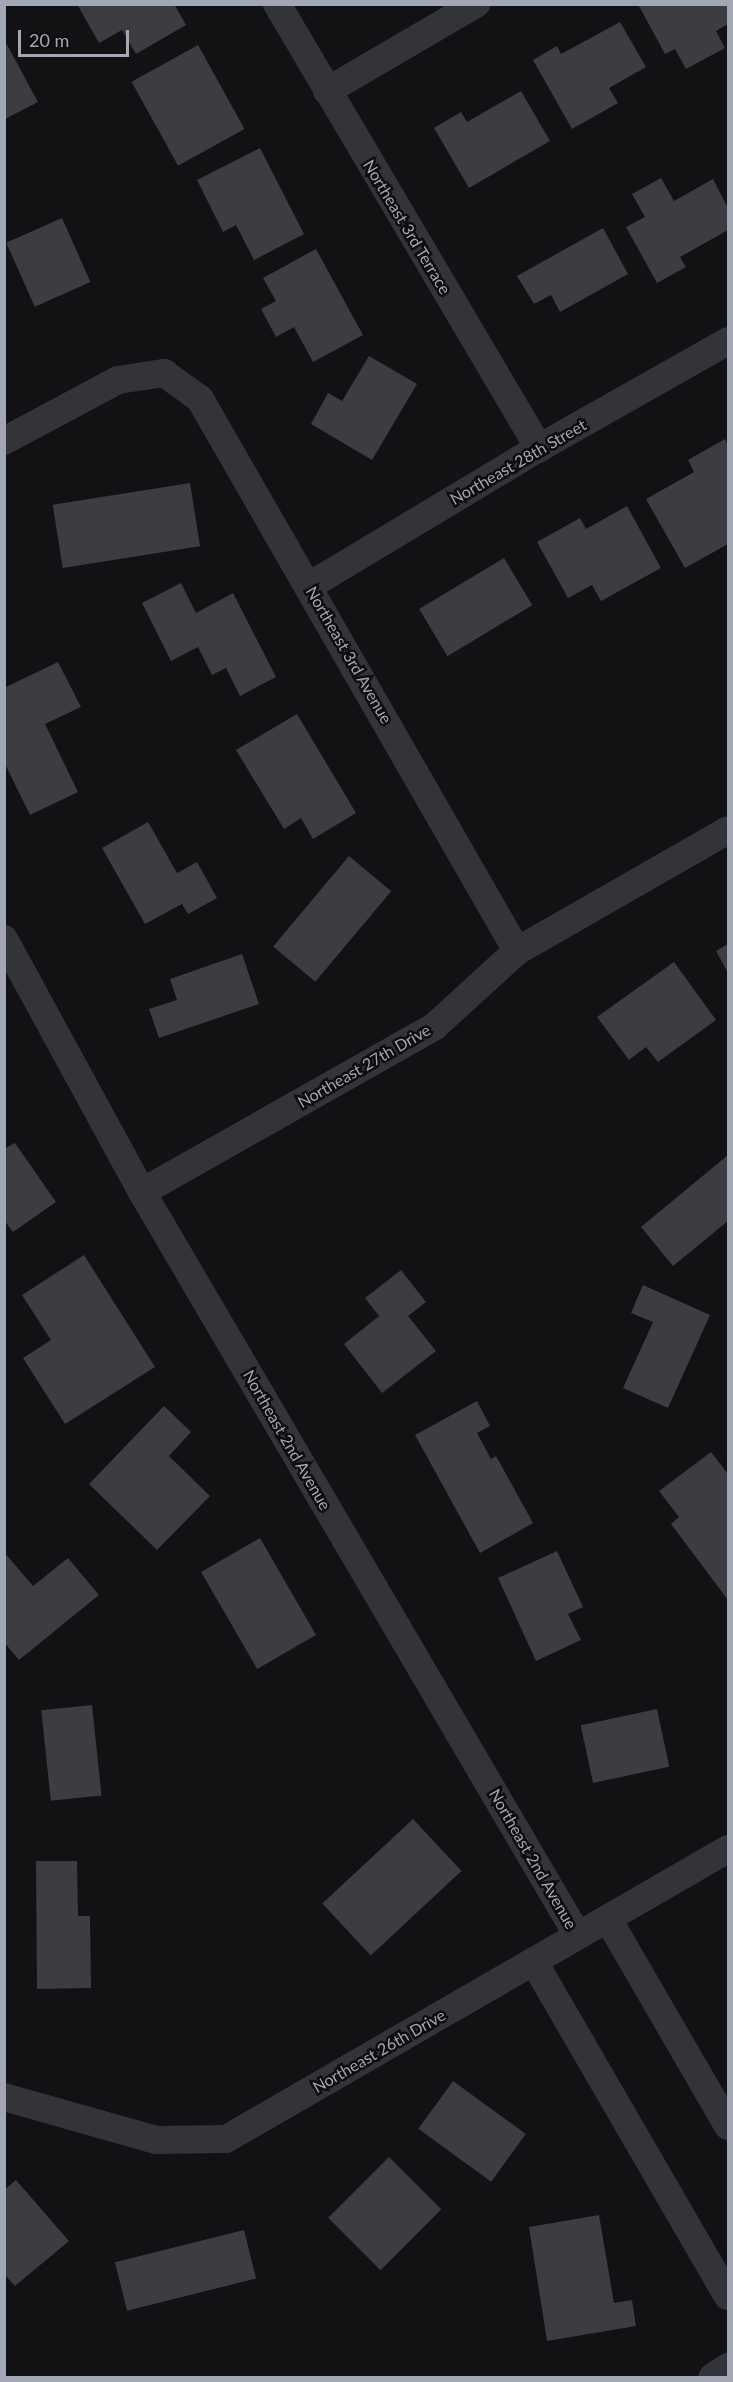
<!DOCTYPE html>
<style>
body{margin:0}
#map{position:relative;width:733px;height:2382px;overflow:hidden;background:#121214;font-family:Lato,sans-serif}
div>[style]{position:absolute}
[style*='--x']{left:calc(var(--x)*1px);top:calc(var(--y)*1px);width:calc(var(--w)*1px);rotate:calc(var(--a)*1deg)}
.building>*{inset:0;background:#3c3c41;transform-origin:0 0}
.minor>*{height:28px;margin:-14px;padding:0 14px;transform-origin:14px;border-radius:14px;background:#333439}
.tertiary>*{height:33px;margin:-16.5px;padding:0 16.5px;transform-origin:16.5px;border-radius:16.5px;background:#333439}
span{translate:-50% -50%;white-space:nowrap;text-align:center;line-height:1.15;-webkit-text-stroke:5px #0d0d0f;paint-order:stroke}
.street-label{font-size:16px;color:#a3a7b5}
.frame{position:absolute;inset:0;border:6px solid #a3a7b5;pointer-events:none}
.scale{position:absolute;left:18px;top:30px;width:111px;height:27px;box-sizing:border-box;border:3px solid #a3a7b5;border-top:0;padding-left:8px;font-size:18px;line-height:21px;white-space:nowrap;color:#a3a7b5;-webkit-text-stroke:4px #0d0d0f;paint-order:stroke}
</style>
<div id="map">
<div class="building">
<div style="clip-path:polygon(77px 4px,174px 4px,186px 25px,136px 54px,122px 30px,99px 43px)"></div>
<div style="clip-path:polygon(642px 4px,728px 4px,728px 24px,716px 31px,725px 48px,686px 69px,675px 49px,665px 54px,639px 6px)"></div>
<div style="clip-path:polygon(620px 22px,646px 67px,609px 88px,618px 103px,572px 129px,533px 60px,557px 46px,561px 54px)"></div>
<div style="clip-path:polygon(5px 41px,38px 102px,5px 119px)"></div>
<div style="left:198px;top:45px;width:96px;height:76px;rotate:61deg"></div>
<div style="clip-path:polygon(521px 91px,550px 141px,469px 188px,434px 128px,461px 112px,467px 122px)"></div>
<div style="clip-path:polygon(260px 148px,304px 234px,254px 260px,236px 225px,223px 232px,197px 180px)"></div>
<div style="clip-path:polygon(661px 178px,674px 201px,713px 179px,728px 208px,728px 230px,680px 257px,686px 267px,657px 283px,626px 227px,645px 217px,632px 194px)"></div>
<div style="left:62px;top:218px;width:70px;height:61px;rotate:66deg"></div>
<div style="clip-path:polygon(603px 228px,628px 274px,560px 312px,551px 295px,534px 304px,517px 276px)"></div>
<div style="clip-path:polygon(316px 249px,363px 335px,313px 362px,294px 327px,276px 337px,261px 309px,276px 301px,263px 278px)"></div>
<div style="clip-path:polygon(369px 356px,417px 384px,372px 460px,311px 424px,328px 393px,342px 401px)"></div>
<div style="clip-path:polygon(725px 439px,728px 446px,728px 544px,685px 568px,646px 499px,694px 472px,688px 460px)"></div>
<div style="left:190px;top:483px;width:64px;height:139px;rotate:81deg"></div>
<div style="clip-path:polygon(627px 506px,661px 568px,601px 601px,592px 585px,568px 598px,537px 542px,580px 518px,586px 529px)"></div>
<div style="left:504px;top:558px;width:55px;height:99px;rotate:59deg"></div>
<div style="clip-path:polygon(181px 583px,196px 613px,233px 593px,276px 677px,240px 696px,226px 668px,212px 675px,198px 647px,171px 661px,142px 603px)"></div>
<div style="clip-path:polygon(58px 662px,81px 707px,45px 724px,78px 792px,30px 815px,4px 762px,4px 688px)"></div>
<div style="clip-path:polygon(297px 714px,356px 813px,313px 839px,301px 818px,284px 829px,236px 750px)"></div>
<div style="clip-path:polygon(148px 822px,177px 873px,197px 862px,217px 898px,188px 914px,182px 904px,145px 924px,102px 848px)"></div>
<div style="left:349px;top:856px;width:55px;height:118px;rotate:40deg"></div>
<div style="clip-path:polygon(728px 944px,728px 973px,716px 951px)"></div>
<div style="clip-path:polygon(242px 954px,259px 1004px,159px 1038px,149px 1009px,177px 1000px,170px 979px)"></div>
<div style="clip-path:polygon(674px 962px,716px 1020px,658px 1062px,646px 1047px,629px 1060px,597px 1017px)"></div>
<div style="clip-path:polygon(15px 1143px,56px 1202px,13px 1232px,4px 1220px,4px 1149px)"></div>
<div style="clip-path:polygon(728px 1155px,728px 1221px,673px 1266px,641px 1227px)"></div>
<div style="clip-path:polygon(84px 1255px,155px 1367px,65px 1424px,23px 1358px,51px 1340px,22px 1295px)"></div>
<div style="clip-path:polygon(401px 1270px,426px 1302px,408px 1316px,436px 1351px,382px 1393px,344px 1344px,379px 1316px,365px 1298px)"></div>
<div style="clip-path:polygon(643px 1285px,710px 1315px,668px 1408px,623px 1388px,653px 1322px,631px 1313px)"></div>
<div style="clip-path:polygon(477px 1401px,490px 1426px,477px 1433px,491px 1459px,496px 1456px,533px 1523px,480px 1553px,415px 1435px)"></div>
<div style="clip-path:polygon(164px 1406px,191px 1432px,169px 1456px,210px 1496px,157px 1550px,89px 1484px)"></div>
<div style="clip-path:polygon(711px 1452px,728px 1474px,728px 1600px,671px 1524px,679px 1517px,659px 1491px)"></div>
<div style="left:260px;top:1538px;width:112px;height:68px;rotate:60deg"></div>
<div style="clip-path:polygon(557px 1551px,583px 1607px,568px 1614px,581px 1640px,536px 1661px,498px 1578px)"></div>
<div style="clip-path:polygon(4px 1552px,33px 1586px,68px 1558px,99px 1595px,19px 1660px,4px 1642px)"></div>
<div style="left:92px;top:1705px;width:91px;height:51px;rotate:84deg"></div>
<div style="left:657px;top:1709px;width:59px;height:78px;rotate:78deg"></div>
<div style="left:413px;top:1819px;width:71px;height:124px;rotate:47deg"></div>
<div style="clip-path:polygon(36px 1861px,77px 1861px,78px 1916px,90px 1916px,91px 1988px,37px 1989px)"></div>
<div style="left:453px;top:2081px;width:90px;height:59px;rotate:36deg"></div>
<div style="left:389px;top:2157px;width:74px;height:86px;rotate:45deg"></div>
<div style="clip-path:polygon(16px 2180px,69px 2241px,15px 2286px,4px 2274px,4px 2190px)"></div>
<div style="clip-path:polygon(599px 2215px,614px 2303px,632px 2300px,636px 2326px,547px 2341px,529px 2227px)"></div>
<div style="left:244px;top:2230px;width:50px;height:133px;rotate:76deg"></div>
</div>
<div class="minor">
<div style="--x:277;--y:4;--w:516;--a:59.46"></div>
<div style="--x:327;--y:91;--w:173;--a:-30.3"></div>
<div style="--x:4;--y:441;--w:129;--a:-28.2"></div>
<div style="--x:118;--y:380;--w:47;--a:-8.7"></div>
<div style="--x:164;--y:373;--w:44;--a:35.8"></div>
<div style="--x:200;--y:399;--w:637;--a:60.13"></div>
<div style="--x:309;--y:586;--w:268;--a:-31"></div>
<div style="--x:539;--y:448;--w:217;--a:-29.5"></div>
<div style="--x:4;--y:939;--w:288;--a:61.4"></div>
<div style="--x:142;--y:1192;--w:862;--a:59.63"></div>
<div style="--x:142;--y:1192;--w:337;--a:-29.5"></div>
<div style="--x:435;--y:1026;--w:111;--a:-42.4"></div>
<div style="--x:517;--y:951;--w:243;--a:-29.8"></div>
<div style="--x:608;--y:1919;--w:239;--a:59.9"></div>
<div style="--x:534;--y:1962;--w:386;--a:59.9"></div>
<div style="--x:4;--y:2097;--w:158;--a:15.8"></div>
<div style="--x:156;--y:2140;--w:70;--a:-0.8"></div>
<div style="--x:226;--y:2139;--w:580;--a:-30.01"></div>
</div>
<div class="tertiary">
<div style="--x:714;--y:2378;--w:17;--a:-33"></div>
</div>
<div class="street-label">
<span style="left:407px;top:227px;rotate:59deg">Northeast 3rd Terrace</span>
<span style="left:518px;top:462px;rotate:-30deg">Northeast 28th Street</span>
<span style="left:349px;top:655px;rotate:60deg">Northeast 3rd Avenue</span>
<span style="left:364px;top:1066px;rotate:-30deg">Northeast 27th Drive</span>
<span style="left:287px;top:1440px;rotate:60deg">Northeast 2nd Avenue</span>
<span style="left:533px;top:1859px;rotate:60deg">Northeast 2nd Avenue</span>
<span style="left:379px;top:2051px;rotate:-30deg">Northeast 26th Drive</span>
</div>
<div class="frame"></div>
<div class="scale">20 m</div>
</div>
